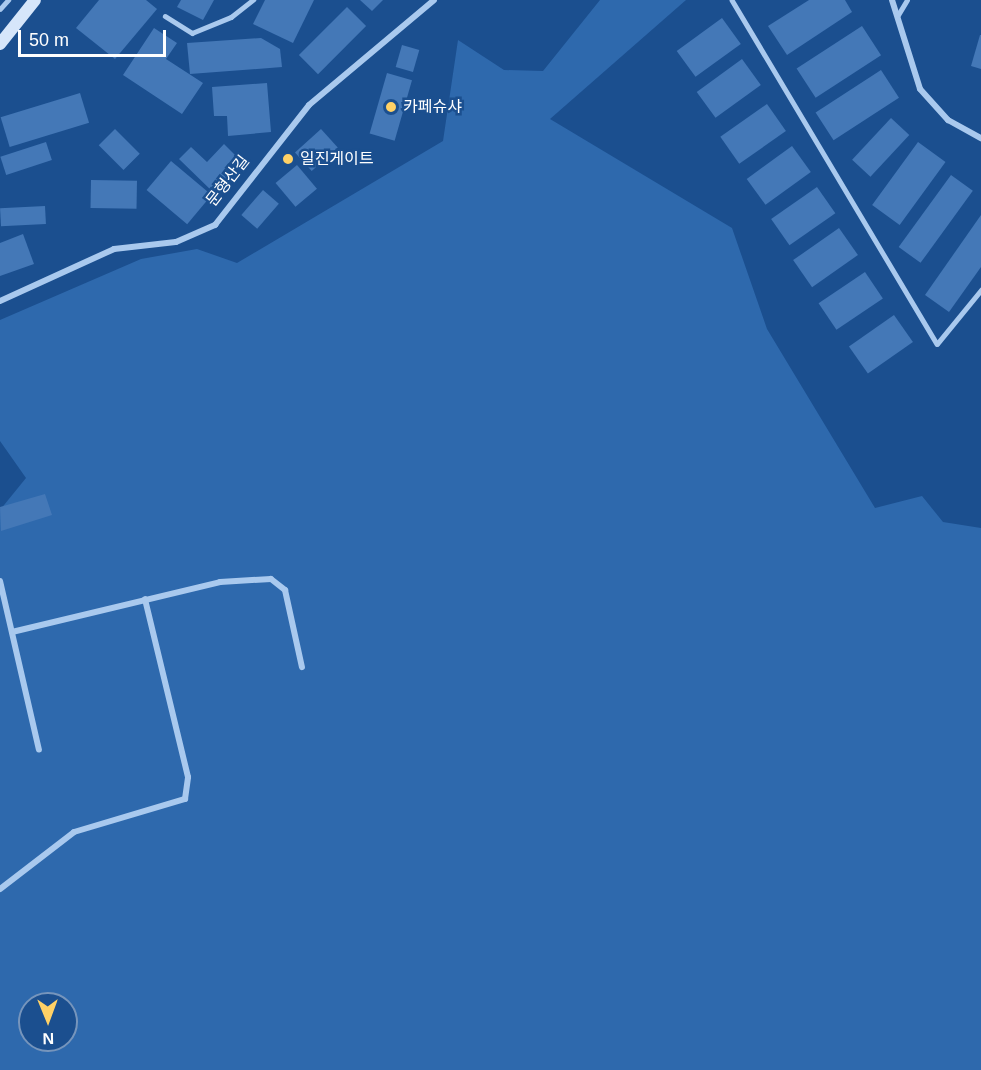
<!DOCTYPE html>
<meta charset="utf-8">
<style>
body{margin:0}
#map{position:relative;width:981px;height:1070px;overflow:hidden;background:#1b4f8f;font-family:Arial,"Noto Sans KR",sans-serif}
div>[style]{position:absolute}
[style*='--x']{left:calc(var(--x)*1px);top:calc(var(--y)*1px);width:calc(var(--w)*1px);rotate:calc(var(--a)*1deg)}
.green>*{inset:0;background:#2e69ad}
.building>*{inset:0;background:#4478b7;transform-origin:0 0}
.lane>*{height:4.5px;margin:-2.25px;padding:0 2.25px;transform-origin:2.25px;border-radius:2.25px;background:#a9c9ee}
.street>*{height:6px;margin:-3px;padding:0 3px;transform-origin:3px;border-radius:3px;background:#a9c9ee}
.secondary>*{height:12px;margin:-6px;padding:0 6px;transform-origin:6px;border-radius:6px;background:#d6e6fa}
.dots>*{width:16px;height:16px;translate:-50% -50%;box-sizing:border-box;border:3px solid #1b4f8f;border-radius:50%}
span{translate:-50% -50%;white-space:nowrap;text-align:center;line-height:1.15;-webkit-text-stroke:5px #1b4f8f;paint-order:stroke}
.poi-label{font-size:16px;color:#fff}
.left{translate:0 -50%;text-align:left}
.street-label{font-size:16px;color:#fff}
.north{position:absolute;left:18px;top:992px;width:60px;height:60px;box-sizing:border-box;background:#1b4f8f;border:2px solid #7695bc;border-radius:50%;rotate:179deg;font-size:16px;font-weight:700;line-height:24px;text-align:center;color:#fff}
.north::after{content:'';display:block;margin:auto;width:21px;height:27px;background:#ffd166;clip-path:polygon(50% 0,100% 100%,50% 72%,0 100%)}
.scale{position:absolute;left:18px;top:30px;width:148px;height:27px;box-sizing:border-box;border:3px solid #fff;border-top:0;padding-left:8px;font-size:18px;line-height:21px;white-space:nowrap;color:#fff;-webkit-text-stroke:4px #1b4f8f;paint-order:stroke}
</style>
<div id="map">
<div class="green">
<div style="clip-path:polygon(evenodd,600px 0,686px 0,550px 119px,732px 228px,767px 329px,875px 508px,922px 496px,943px 522px,981px 528px,981px 1070px,0 1070px,0 510px,26px 478px,0 441px,0 320px,141px 259px,197px 249px,237px 263px,443px 141px,458px 40px,504px 70px,543px 71px,600px 0,30px 1004px,66px 1004px,66px 1040px,30px 1040px,30px 1004px)"></div>
</div>
<div class="building">
<div style="clip-path:polygon(99px 0,146px 0,157px 9px,115px 59px,76px 28px)"></div>
<div style="clip-path:polygon(181px 0,214px 0,203px 20px,177px 7px)"></div>
<div style="clip-path:polygon(265px 0,314px 0,293px 43px,253px 24px)"></div>
<div style="clip-path:polygon(360px 0,383px 0,372px 11px)"></div>
<div style="clip-path:polygon(809px 0,845px 0,852px 12px,787px 55px,768px 26px)"></div>
<div style="left:347px;top:7px;width:27px;height:68px;rotate:45deg"></div>
<div style="left:722px;top:18px;width:32px;height:56px;rotate:54deg"></div>
<div style="left:862px;top:26px;width:35px;height:78px;rotate:57deg"></div>
<div style="clip-path:polygon(154px 28px,177px 43px,166px 59px,203px 83px,182px 114px,123px 75px)"></div>
<div style="clip-path:polygon(980px 35px,981px 35px,981px 69px,971px 66px)"></div>
<div style="clip-path:polygon(261px 38px,280px 49px,282px 67px,190px 74px,187px 43px)"></div>
<div style="left:402px;top:45px;width:18px;height:23px;rotate:16deg"></div>
<div style="left:742px;top:59px;width:32px;height:56px;rotate:54deg"></div>
<div style="left:881px;top:70px;width:33px;height:78px;rotate:57deg"></div>
<div style="left:387px;top:73px;width:26px;height:63px;rotate:16deg"></div>
<div style="clip-path:polygon(267px 83px,271px 132px,228px 136px,227px 116px,214px 116px,212px 87px)"></div>
<div style="left:80px;top:93px;width:31px;height:83px;rotate:73deg"></div>
<div style="left:767px;top:104px;width:33px;height:57px;rotate:55deg"></div>
<div style="left:891px;top:118px;width:25px;height:57px;rotate:43deg"></div>
<div style="left:115px;top:129px;width:35px;height:23px;rotate:45deg"></div>
<div style="left:321px;top:129px;width:25px;height:35px;rotate:48deg"></div>
<div style="left:46px;top:142px;width:19px;height:48px;rotate:72deg"></div>
<div style="left:918px;top:142px;width:34px;height:78px;rotate:36deg"></div>
<div style="clip-path:polygon(224px 144px,243px 163px,214px 193px,179px 159px,191px 147px,207px 162px)"></div>
<div style="left:792px;top:146px;width:32px;height:56px;rotate:54deg"></div>
<div style="left:171px;top:161px;width:53px;height:38px;rotate:40deg"></div>
<div style="left:297px;top:165px;width:31px;height:28px;rotate:50deg"></div>
<div style="left:951px;top:175px;width:27px;height:89px;rotate:36deg"></div>
<div style="left:91px;top:180px;width:46px;height:28px;rotate:1deg"></div>
<div style="left:817px;top:187px;width:32px;height:56px;rotate:55deg"></div>
<div style="left:263px;top:190px;width:21px;height:33px;rotate:41deg"></div>
<div style="left:45px;top:206px;width:18px;height:45px;rotate:87deg"></div>
<div style="clip-path:polygon(981px 215px,981px 267px,949px 312px,925px 295px)"></div>
<div style="left:839px;top:228px;width:33px;height:56px;rotate:55deg"></div>
<div style="clip-path:polygon(23px 234px,34px 264px,0 276px,0 243px)"></div>
<div style="left:865px;top:272px;width:32px;height:56px;rotate:56deg"></div>
<div style="left:894px;top:315px;width:33px;height:55px;rotate:55deg"></div>
<div style="clip-path:polygon(45px 494px,52px 515px,1px 531px,0 507px)"></div>
</div>
<div class="lane">
<div style="--x:732;--y:0;--w:400;--a:59.2"></div>
<div style="--x:937;--y:344;--w:70;--a:-50.8"></div>
<div style="--x:0;--y:9;--w:12;--a:-48"></div>
<div style="--x:898;--y:15;--w:17;--a:-59"></div>
<div style="--x:165;--y:16;--w:32;--a:32"></div>
<div style="--x:192;--y:33;--w:42;--a:-22.3"></div>
<div style="--x:231;--y:17;--w:28;--a:-38"></div>
</div>
<div class="street">
<div style="--x:892;--y:0;--w:93;--a:72.5"></div>
<div style="--x:920;--y:89;--w:42;--a:47.9"></div>
<div style="--x:948;--y:120;--w:38;--a:29"></div>
<div style="--x:0;--y:301;--w:125;--a:-24.5"></div>
<div style="--x:114;--y:249;--w:62;--a:-6.4"></div>
<div style="--x:176;--y:242;--w:43;--a:-23.6"></div>
<div style="--x:215;--y:225;--w:152;--a:-51.9"></div>
<div style="--x:309;--y:105;--w:163;--a:-40"></div>
<div style="--x:0;--y:581;--w:173;--a:77"></div>
<div style="--x:12;--y:632;--w:214;--a:-13.5"></div>
<div style="--x:220;--y:582;--w:51;--a:-3.4"></div>
<div style="--x:271;--y:579;--w:18;--a:38"></div>
<div style="--x:285;--y:590;--w:79;--a:77.6"></div>
<div style="--x:0;--y:889;--w:93;--a:-37.6"></div>
<div style="--x:74;--y:832;--w:116;--a:-16.6"></div>
<div style="--x:185;--y:799;--w:22;--a:-82"></div>
<div style="--x:188;--y:777;--w:183;--a:-103.6"></div>
</div>
<div class="secondary">
<div style="--x:0;--y:44;--w:56;--a:-51.5"></div>
</div>
<div class="dots">
<div style="left:391px;top:107px;background:#ffd166"></div>
<div style="left:288px;top:159px;background:#ffd166"></div>
</div>
<div class="poi-label">
<span class="left" style="left:403px;top:107px">카페슈샤</span>
<span class="left" style="left:300px;top:159px">일진게이트</span>
</div>
<div class="street-label">
<span style="left:228px;top:181px;rotate:-52deg">문형산길</span>
</div>
<div class="north">N</div>
<div class="scale">50 m</div>
</div>
